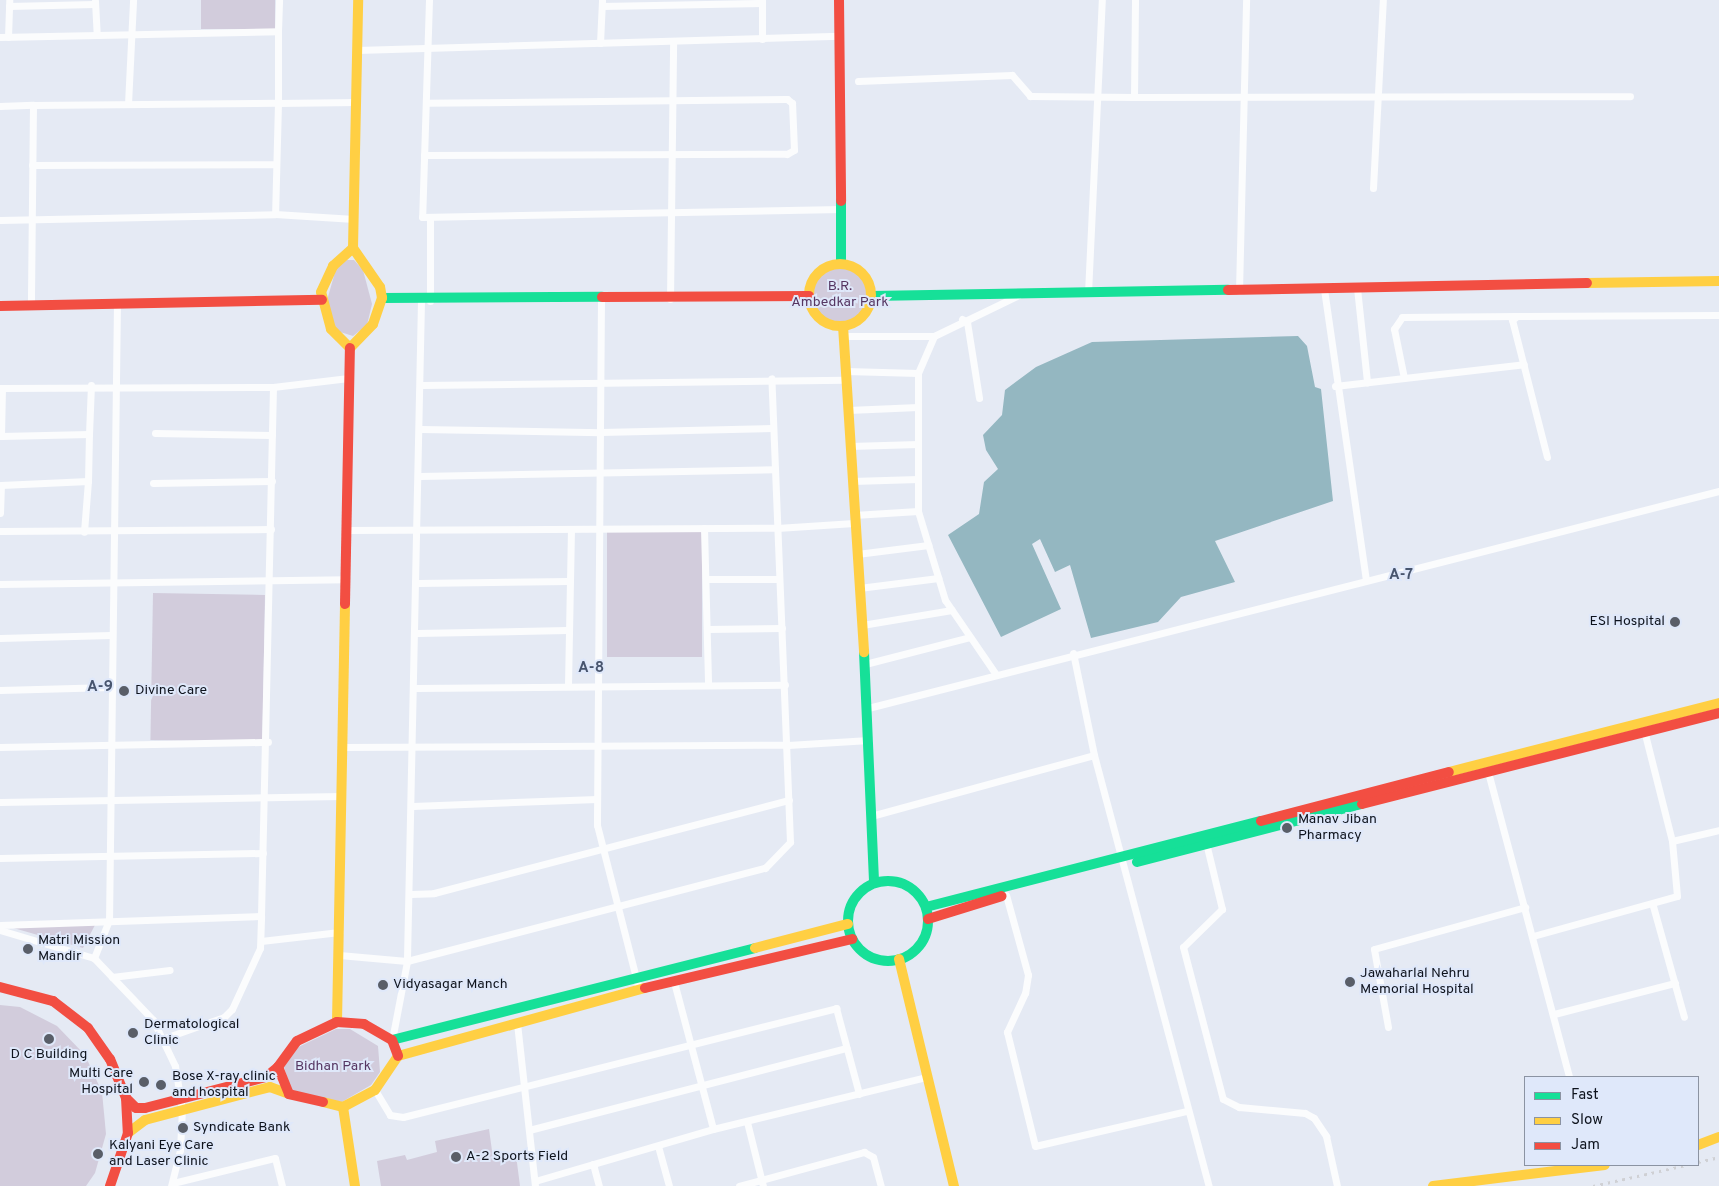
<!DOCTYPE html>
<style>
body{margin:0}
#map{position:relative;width:1719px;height:1186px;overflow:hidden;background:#e5eaf4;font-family:Overpass,sans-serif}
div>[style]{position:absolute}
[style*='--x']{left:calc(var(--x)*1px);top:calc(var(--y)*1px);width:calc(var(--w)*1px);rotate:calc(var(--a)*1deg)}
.green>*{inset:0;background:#d2ccdc;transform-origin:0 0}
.round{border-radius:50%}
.water>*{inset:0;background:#94b7c1}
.street>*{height:7px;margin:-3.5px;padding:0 3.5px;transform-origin:3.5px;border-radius:3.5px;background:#fbfcfd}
.fast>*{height:10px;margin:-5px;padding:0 5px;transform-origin:5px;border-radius:5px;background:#16e098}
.fast>.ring{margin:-5px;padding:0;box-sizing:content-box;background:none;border:10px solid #16e098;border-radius:50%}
.slow>*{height:10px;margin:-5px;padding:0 5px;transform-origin:5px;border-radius:5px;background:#ffcf43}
.slow>.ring{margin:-5px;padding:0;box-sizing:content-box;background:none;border:10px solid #ffcf43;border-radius:50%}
.jam>*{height:10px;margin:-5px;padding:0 5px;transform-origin:5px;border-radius:5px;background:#f24e42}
.rail>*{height:2.5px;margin-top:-1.25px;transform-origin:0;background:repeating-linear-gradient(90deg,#cfd0d4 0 2.5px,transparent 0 7.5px)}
.dots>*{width:14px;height:14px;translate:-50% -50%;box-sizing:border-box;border:2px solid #dfe8fa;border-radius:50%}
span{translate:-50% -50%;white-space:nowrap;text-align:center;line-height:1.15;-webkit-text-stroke:4px #dfe8fa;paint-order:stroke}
.park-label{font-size:14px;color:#563662}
.poi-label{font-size:14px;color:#0e131d}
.right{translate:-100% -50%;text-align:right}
.left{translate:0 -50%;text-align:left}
.neighbourhood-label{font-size:15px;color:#48556e;font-weight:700}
.legend{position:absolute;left:1524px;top:1076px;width:175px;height:90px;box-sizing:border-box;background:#dfe8fa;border:1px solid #8b93a2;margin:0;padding:6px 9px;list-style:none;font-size:15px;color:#0e131d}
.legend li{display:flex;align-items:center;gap:10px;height:25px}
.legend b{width:25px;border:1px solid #8b93a2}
</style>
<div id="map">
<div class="green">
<div style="left:201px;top:0;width:74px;height:29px"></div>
<div style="clip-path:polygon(347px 260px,354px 260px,363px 270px,372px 304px,367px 325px,353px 336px,337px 331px,326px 304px,337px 265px)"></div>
<div class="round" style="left:813px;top:268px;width:54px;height:54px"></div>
<div style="left:702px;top:531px;width:126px;height:95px;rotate:90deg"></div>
<div style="left:153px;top:593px;width:112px;height:147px;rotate:1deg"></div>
<div style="clip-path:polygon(95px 925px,83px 948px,10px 927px)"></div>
<div style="clip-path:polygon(0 1005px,20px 1007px,57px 1026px,85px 1055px,102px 1092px,106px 1134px,95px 1173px,86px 1186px,0 1186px)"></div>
<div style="clip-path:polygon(336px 1029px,350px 1029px,378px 1046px,380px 1072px,371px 1085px,340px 1103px,291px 1090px,283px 1064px,292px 1050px)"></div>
<div style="clip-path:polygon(489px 1129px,493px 1158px,516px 1155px,520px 1186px,381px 1186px,377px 1161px,405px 1155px,407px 1160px,437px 1152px,435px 1141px)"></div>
</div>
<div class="water">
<div style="clip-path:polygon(1298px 336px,1307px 346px,1315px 387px,1321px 389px,1333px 501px,1215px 541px,1235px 582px,1181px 597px,1158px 622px,1091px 638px,1070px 565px,1055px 572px,1040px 539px,1032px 544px,1061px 609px,1001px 637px,948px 535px,979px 514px,984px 482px,998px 469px,986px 450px,983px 435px,1002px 415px,1005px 390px,1036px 367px,1092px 342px)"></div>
</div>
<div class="street">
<div style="--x:429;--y:0;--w:217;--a:91.8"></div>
<div style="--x:422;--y:217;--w:419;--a:-1.1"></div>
<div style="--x:762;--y:0;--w:39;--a:90"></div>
<div style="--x:95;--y:1;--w:34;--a:87"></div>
<div style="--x:9;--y:6;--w:85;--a:-1.3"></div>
<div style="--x:602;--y:6;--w:160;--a:-1.1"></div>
<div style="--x:278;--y:31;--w:31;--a:-88"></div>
<div style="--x:0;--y:37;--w:278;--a:-1.2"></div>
<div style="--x:278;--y:31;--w:72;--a:90"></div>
<div style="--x:278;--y:103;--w:78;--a:-0.7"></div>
<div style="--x:8;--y:37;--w:37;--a:-88"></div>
<div style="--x:600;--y:43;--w:43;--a:-87.3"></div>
<div style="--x:357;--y:50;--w:483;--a:-1.7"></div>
<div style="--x:858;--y:81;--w:154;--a:-2.2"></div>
<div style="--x:1012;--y:75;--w:28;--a:49"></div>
<div style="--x:1030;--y:96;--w:104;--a:0.6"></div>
<div style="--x:1134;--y:97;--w:97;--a:-89.4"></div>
<div style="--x:1134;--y:97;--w:496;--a:-0.1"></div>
<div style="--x:128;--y:104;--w:104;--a:-87.2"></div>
<div style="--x:33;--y:105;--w:245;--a:-0.5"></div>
<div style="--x:278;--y:103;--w:111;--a:91.5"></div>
<div style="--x:0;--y:106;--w:33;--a:-2"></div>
<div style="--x:33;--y:105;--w:200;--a:90.6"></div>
<div style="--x:424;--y:155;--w:363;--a:-0.2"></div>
<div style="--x:787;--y:154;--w:8;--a:-30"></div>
<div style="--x:794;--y:150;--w:47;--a:-92.4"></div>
<div style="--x:792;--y:103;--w:6;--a:-141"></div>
<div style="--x:787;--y:99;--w:361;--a:179.4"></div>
<div style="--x:32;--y:165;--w:244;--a:-0.2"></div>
<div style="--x:1373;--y:188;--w:188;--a:-87"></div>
<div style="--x:0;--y:220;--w:275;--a:-1.2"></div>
<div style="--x:275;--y:214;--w:79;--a:3.6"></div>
<div style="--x:1357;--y:288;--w:95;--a:83.9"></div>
<div style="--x:1324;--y:289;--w:294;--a:81.8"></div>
<div style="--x:1239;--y:291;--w:291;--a:-88.6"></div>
<div style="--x:1088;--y:293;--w:293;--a:-87.3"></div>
<div style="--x:601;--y:299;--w:526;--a:90.44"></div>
<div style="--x:597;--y:825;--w:170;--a:75.7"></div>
<div style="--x:670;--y:299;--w:258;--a:-89.3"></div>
<div style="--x:421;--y:301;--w:660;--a:91.22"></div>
<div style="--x:407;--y:961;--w:370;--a:-14.6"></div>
<div style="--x:765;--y:868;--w:36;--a:-46"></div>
<div style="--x:790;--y:842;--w:464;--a:-92.3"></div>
<div style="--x:430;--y:301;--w:84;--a:-90"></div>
<div style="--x:117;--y:303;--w:617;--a:90.74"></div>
<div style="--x:109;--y:920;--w:41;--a:111.5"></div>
<div style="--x:94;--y:958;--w:86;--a:46.4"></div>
<div style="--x:153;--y:1020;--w:51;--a:64.4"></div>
<div style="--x:175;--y:1066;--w:44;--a:80.8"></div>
<div style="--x:182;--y:1109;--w:41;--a:92.8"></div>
<div style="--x:180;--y:1150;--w:37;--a:104"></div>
<div style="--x:962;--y:319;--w:6;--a:31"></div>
<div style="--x:967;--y:322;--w:77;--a:81"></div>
<div style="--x:844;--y:336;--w:90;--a:0"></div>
<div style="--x:846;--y:371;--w:72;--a:1.6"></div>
<div style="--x:1404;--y:378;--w:50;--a:-101.5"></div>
<div style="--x:1394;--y:329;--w:14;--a:-56"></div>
<div style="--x:1402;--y:317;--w:115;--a:-0.5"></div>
<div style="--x:421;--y:385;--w:425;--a:-0.7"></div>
<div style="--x:1335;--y:386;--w:190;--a:-6.6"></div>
<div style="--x:273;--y:387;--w:76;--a:-6.8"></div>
<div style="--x:0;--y:388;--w:273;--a:-0.2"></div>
<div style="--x:273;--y:387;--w:529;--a:91.3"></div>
<div style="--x:261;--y:916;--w:261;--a:178"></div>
<div style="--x:2;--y:388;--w:48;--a:91.2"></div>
<div style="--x:1;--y:436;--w:88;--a:-1.3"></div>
<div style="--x:89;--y:434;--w:49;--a:-87.7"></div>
<div style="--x:848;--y:410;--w:70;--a:-2.5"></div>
<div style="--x:421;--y:429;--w:180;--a:1"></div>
<div style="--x:601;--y:432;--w:172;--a:-1.3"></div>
<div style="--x:155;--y:433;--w:117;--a:1"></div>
<div style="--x:850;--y:446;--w:68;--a:-1.7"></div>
<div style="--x:1547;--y:457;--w:141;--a:-104.3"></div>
<div style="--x:1512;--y:320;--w:6;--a:-39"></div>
<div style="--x:1517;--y:316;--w:202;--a:-0.3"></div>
<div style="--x:420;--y:476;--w:354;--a:-1.1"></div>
<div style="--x:88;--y:481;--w:47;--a:-88.8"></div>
<div style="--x:852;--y:481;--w:66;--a:-1.7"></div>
<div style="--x:153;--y:483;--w:119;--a:-1"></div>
<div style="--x:0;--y:513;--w:28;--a:-88"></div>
<div style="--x:1;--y:485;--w:87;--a:-2.6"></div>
<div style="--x:88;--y:481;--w:51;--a:94.5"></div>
<div style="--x:854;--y:515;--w:64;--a:-3.6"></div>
<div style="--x:704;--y:528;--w:157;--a:88.5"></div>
<div style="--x:347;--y:530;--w:430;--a:-0.3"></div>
<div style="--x:777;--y:528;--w:77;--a:-3.7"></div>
<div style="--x:0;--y:531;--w:271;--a:-0.4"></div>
<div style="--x:857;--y:554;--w:72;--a:-7.2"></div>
<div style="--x:707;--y:579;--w:72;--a:0"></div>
<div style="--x:418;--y:583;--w:150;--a:-0.8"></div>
<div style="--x:0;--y:584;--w:346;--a:-0.8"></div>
<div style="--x:859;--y:588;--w:80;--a:-7.2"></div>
<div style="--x:862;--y:625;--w:91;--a:-9.5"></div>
<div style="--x:708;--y:629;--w:74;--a:-0.8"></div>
<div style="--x:417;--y:633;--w:150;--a:-1.1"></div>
<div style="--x:0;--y:638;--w:111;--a:-1.5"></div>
<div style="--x:865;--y:664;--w:108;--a:-14.4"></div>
<div style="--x:995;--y:673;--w:88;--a:-124.4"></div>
<div style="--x:945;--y:600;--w:93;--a:-106.9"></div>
<div style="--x:918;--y:511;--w:138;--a:-90"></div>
<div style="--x:918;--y:373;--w:40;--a:-66.6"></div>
<div style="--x:934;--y:336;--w:94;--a:-25.8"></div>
<div style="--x:568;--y:685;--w:155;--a:-88.9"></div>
<div style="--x:416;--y:688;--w:369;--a:-0.5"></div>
<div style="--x:0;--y:690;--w:111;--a:-1.5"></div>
<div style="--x:868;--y:708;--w:878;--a:-14.31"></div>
<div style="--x:0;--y:747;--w:268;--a:-1.1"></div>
<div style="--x:343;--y:747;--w:445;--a:-0.3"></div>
<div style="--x:788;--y:745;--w:81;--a:-3.5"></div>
<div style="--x:1094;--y:755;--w:446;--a:75.1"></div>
<div style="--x:1488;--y:772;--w:316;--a:75.1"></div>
<div style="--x:0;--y:802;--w:341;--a:-1"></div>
<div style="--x:413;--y:806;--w:184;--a:-2.2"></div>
<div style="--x:871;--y:816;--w:231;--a:-15.3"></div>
<div style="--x:1094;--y:755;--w:104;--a:-101.6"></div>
<div style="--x:1672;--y:841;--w:48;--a:-13.2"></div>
<div style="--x:1207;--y:847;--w:64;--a:76.4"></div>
<div style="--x:1222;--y:909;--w:54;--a:135.7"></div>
<div style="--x:1183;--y:947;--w:157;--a:75.3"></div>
<div style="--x:1223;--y:1099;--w:18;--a:27"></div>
<div style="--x:1239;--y:1107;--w:66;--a:5.2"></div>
<div style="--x:1305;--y:1113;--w:10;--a:29"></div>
<div style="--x:1314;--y:1118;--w:22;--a:56"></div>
<div style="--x:1326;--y:1136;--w:51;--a:77.6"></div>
<div style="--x:0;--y:858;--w:263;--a:-1.1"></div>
<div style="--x:411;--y:894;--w:23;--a:-2"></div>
<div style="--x:434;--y:893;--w:367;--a:-14.7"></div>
<div style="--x:1006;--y:895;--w:83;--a:74.6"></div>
<div style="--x:1028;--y:975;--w:18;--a:99"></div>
<div style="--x:1025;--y:993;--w:43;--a:114.8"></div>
<div style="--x:1007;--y:1032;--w:117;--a:76.2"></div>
<div style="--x:1035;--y:1146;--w:156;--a:-13"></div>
<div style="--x:1653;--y:906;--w:115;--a:74.4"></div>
<div style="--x:0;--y:930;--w:98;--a:16.6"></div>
<div style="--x:1533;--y:936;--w:149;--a:-15.5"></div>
<div style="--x:1677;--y:896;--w:55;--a:-95.2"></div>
<div style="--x:1672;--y:841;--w:114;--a:-104.2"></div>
<div style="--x:261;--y:941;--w:79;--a:-6.6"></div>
<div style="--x:339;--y:955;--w:68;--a:5"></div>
<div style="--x:112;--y:977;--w:58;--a:-6.9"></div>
<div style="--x:674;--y:982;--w:152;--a:75.1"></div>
<div style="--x:1554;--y:1014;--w:125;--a:-14.4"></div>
<div style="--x:517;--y:1023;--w:164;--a:83.7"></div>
<div style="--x:1388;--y:1027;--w:79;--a:-100.2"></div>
<div style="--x:1374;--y:949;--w:157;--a:-15.5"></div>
<div style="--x:162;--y:1039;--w:66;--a:-19.5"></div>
<div style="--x:224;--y:1017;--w:11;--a:-45"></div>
<div style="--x:232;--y:1009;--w:67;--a:-65.3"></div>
<div style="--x:260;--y:948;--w:32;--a:-88"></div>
<div style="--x:392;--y:1040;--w:80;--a:-79.2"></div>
<div style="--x:375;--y:1090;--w:29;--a:59"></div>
<div style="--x:390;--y:1115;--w:13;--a:9"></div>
<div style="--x:403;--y:1117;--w:447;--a:-14.1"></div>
<div style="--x:836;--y:1008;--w:89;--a:75"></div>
<div style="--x:747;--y:1122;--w:66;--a:76"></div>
<div style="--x:529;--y:1130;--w:328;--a:-14.5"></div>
<div style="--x:658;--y:1146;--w:41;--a:74.6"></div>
<div style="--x:593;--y:1164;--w:23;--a:75"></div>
<div style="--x:535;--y:1181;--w:185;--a:-16.3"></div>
<div style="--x:713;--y:1129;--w:220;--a:-13.7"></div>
<div style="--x:173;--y:1183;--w:105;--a:-13.8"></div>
<div style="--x:275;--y:1158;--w:29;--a:76"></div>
<div style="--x:739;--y:1186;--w:130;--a:-15.2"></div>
<div style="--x:864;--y:1152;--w:10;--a:29"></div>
<div style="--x:873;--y:1157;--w:30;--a:75"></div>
</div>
<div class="fast">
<div style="--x:841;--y:201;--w:63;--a:90"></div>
<div style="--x:871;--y:296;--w:357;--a:-1"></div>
<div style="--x:382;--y:298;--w:220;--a:-0.3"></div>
<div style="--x:864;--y:652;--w:231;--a:87.5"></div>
<div style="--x:1137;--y:862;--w:232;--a:-14.5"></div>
<div class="ring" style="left:848px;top:881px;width:70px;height:70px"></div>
<div style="--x:926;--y:907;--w:346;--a:-14.4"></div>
<div style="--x:392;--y:1040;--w:374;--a:-14.2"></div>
</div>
<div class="slow">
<div class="ring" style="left:809px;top:264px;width:52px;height:52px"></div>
<div style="--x:1587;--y:283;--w:132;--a:-0.9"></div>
<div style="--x:843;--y:326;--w:327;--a:86.3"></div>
<div style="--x:350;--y:348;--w:33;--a:-46"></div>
<div style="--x:373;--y:324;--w:28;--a:-71"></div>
<div style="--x:382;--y:298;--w:11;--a:-100"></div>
<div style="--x:380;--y:287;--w:47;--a:-124.7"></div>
<div style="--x:353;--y:248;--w:248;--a:-88.8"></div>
<div style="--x:350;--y:348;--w:27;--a:-135"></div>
<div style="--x:331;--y:329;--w:38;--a:-105"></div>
<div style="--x:321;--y:292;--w:29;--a:-65"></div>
<div style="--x:333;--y:266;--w:27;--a:-42"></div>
<div style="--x:1449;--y:772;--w:279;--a:-14.3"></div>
<div style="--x:755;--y:948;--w:96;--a:-14.5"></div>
<div style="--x:899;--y:959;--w:234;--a:76.4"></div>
<div style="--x:337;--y:1022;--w:418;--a:-88.9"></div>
<div style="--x:323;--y:1102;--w:21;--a:14"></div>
<div style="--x:343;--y:1107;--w:36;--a:-28"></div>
<div style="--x:375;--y:1090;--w:41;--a:-55.9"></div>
<div style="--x:398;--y:1056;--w:256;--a:-15.4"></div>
<div style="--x:343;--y:1107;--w:80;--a:81.4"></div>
<div style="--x:128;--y:1133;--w:21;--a:-37"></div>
<div style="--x:145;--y:1120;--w:129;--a:-14.8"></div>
<div style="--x:270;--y:1087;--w:20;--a:20"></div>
<div style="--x:1698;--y:1145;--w:22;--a:-21"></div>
<div style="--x:1433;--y:1186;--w:173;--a:-7"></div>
</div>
<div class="jam">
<div style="--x:839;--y:0;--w:201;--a:89.4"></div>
<div style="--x:1228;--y:290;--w:359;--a:-1.1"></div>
<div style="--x:602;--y:297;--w:207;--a:-0.3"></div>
<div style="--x:0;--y:306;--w:322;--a:-1.1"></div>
<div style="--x:345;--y:604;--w:256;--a:-88.9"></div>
<div style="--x:1362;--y:804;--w:368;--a:-14.3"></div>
<div style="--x:1261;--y:821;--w:194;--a:-14.6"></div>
<div style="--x:928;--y:919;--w:77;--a:-17.3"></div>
<div style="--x:0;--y:987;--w:55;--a:14.8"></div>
<div style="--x:53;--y:1001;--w:44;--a:37.6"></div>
<div style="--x:88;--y:1028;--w:38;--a:55"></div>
<div style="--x:110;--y:1059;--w:42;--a:67.7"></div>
<div style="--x:126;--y:1098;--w:35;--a:87"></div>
<div style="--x:128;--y:1133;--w:56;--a:108.8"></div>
<div style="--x:645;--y:988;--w:213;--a:-13.3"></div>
<div style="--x:126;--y:1098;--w:14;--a:45"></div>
<div style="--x:136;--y:1108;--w:9;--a:0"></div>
<div style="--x:145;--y:1108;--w:125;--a:-14.4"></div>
<div style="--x:266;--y:1077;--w:16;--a:-40"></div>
<div style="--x:323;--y:1102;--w:35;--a:-167"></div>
<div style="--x:289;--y:1094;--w:29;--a:-112"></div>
<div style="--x:278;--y:1067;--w:32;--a:-54"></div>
<div style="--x:297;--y:1041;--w:44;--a:-25.4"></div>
<div style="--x:337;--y:1022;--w:27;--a:4"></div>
<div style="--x:364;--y:1024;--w:32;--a:30"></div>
<div style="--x:392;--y:1040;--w:17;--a:69"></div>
</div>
<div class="rail">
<div style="--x:1698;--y:1162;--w:22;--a:-13"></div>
<div style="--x:1593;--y:1186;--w:95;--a:-12.7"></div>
</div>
<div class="dots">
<div style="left:1675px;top:622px;background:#595e68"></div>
<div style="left:124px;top:691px;background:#595e68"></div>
<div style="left:1287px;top:828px;background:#595e68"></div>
<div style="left:28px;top:949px;background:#595e68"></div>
<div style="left:1350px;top:982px;background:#595e68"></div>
<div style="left:383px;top:985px;background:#595e68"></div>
<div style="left:133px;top:1033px;background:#595e68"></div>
<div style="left:49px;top:1039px;background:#595e68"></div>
<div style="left:144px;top:1082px;background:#595e68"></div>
<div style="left:161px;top:1085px;background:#595e68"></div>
<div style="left:183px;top:1128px;background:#595e68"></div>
<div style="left:98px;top:1154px;background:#595e68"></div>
<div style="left:456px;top:1157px;background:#595e68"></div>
</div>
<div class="park-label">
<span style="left:840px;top:295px">B.R.<br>Ambedkar Park</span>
<span style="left:333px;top:1067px">Bidhan Park</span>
</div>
<div class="poi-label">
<span class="right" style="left:1665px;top:622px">ESI Hospital</span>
<span class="left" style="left:135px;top:691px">Divine Care</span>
<span class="left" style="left:1298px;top:828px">Manav Jiban<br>Pharmacy</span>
<span class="left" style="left:38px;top:949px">Matri Mission<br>Mandir</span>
<span class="left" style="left:1360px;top:982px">Jawaharlal Nehru<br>Memorial Hospital</span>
<span class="left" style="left:393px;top:985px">Vidyasagar Manch</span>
<span class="left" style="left:144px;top:1033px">Dermatological<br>Clinic</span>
<span style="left:49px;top:1055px">D C Building</span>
<span class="right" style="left:133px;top:1082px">Multi Care<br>Hospital</span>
<span class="left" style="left:172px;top:1085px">Bose X-ray clinic<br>and hospital</span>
<span class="left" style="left:193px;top:1128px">Syndicate Bank</span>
<span class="left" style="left:109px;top:1154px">Kalyani Eye Care<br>and Laser Clinic</span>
<span class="left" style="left:466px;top:1157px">A-2 Sports Field</span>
</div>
<div class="neighbourhood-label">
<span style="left:1401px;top:576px">A-7</span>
<span style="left:591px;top:669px">A-8</span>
<span style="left:100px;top:688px">A-9</span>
</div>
<ul class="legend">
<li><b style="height:6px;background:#16e098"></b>Fast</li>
<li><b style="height:6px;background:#ffcf43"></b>Slow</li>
<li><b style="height:6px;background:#f24e42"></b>Jam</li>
</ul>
</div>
